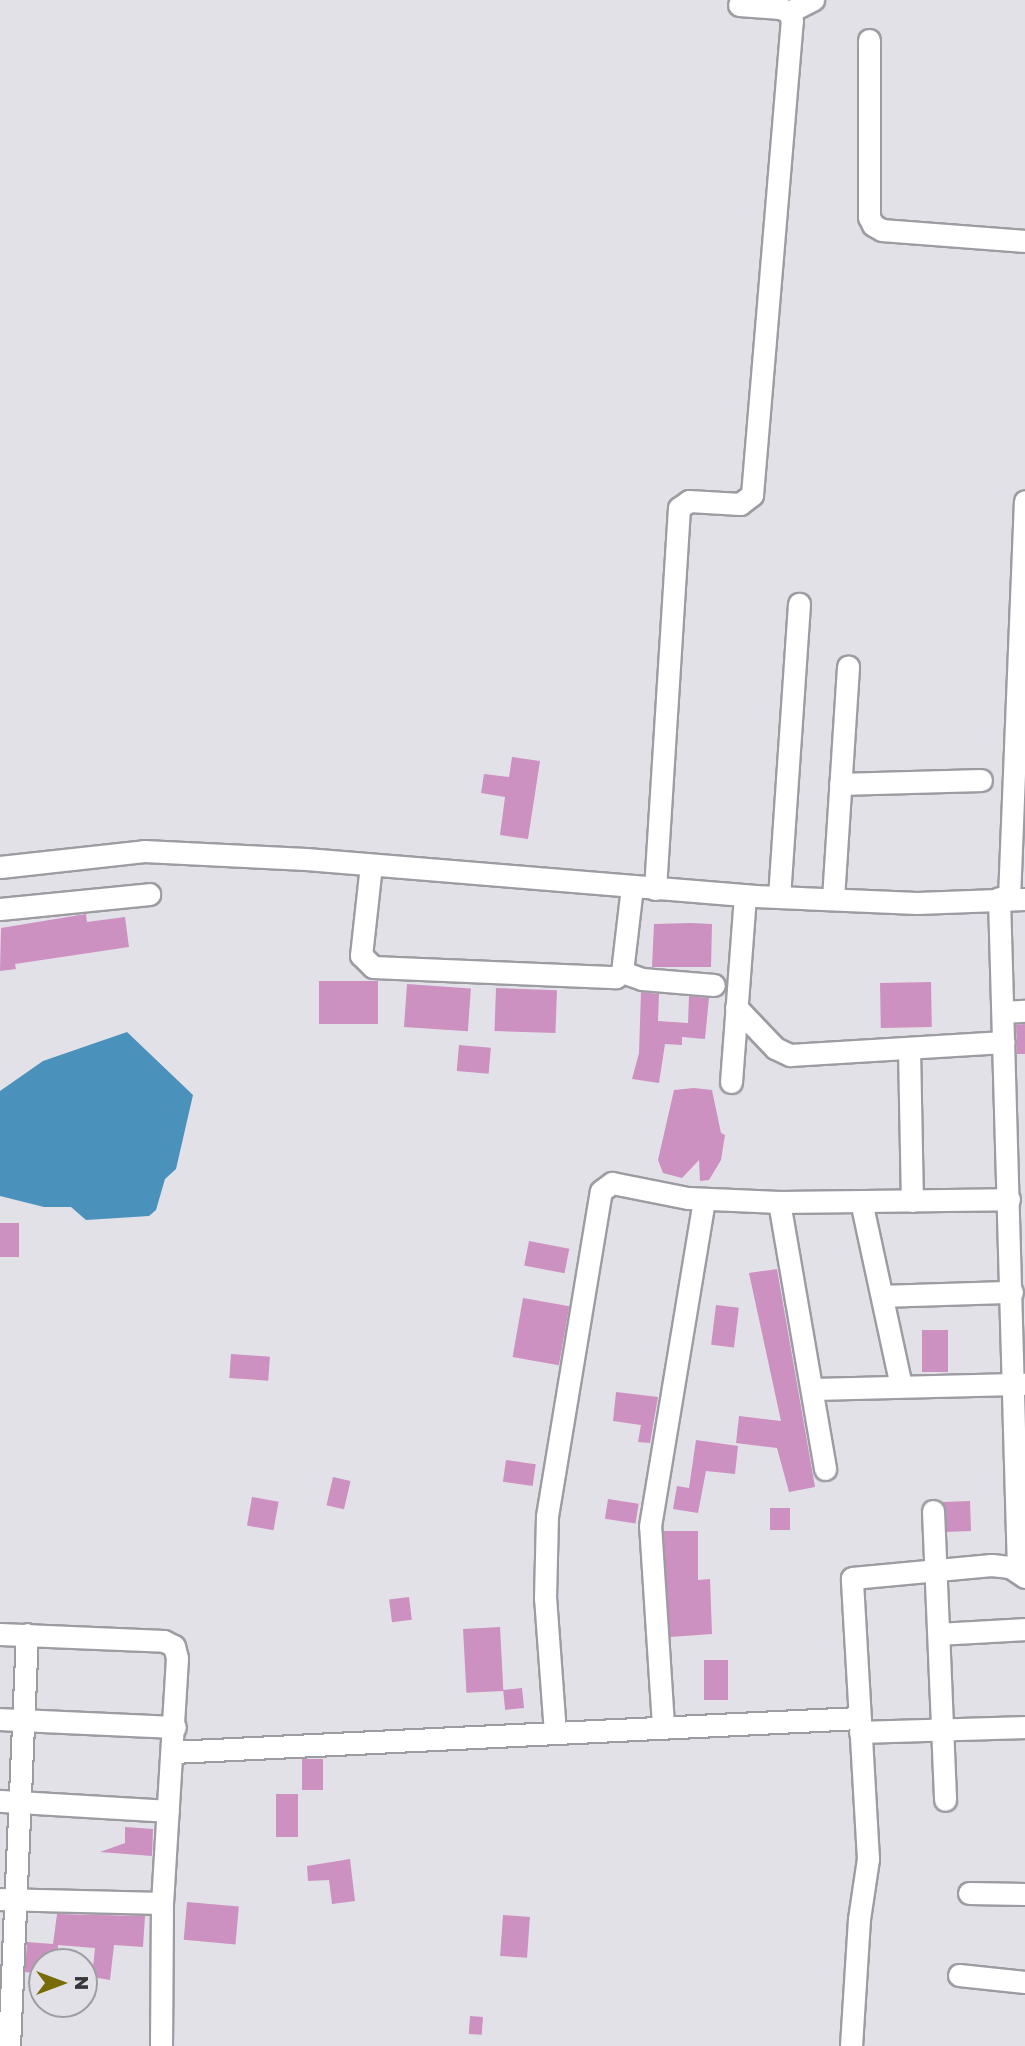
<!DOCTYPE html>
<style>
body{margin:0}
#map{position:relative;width:1025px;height:2046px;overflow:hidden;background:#e3e1e8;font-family:"Golos Text",sans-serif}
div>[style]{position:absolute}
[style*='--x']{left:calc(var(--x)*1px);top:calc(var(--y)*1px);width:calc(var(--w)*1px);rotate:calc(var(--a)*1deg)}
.water>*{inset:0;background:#4a92bc}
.building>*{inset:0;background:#cc91c1;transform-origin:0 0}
.roads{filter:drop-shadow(2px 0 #9e9ca3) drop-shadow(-2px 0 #9e9ca3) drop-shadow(0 2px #9e9ca3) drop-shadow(0 -2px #9e9ca3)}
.minor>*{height:21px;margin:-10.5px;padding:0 10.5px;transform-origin:10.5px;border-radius:10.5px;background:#fff}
span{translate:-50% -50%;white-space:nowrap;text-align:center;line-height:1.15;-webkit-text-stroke:5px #e3e1e8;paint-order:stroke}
.north{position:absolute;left:28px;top:1948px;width:70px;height:70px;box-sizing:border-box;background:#e3e1e8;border:2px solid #9e9da2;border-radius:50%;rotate:90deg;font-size:19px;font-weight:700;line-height:28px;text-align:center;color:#373639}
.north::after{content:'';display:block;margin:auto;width:24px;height:32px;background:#776c05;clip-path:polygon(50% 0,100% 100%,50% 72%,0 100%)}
</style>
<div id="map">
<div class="water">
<div style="clip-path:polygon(127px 1032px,193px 1095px,176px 1169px,165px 1179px,156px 1210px,149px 1216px,86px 1220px,71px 1207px,44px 1207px,0 1196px,0 1091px,43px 1061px)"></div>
</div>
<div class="building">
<div style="clip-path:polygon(512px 757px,540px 761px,528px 839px,500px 835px,505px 797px,481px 793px,484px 774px,509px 777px)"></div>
<div style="clip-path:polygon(86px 914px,87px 922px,125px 917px,129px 947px,15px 964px,16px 969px,0 971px,1px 928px)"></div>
<div style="clip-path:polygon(691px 923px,712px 924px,711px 967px,652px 967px,654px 924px)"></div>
<div style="left:319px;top:981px;width:59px;height:43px"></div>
<div style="left:931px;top:982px;width:45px;height:51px;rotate:89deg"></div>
<div style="left:407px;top:984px;width:64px;height:43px;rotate:4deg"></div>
<div style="left:496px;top:988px;width:61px;height:43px;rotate:2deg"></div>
<div style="clip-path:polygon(641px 992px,659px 994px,658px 1021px,688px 1023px,689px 996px,709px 998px,705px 1039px,682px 1037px,682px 1045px,665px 1044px,659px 1083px,632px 1079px,639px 1053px)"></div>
<div style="clip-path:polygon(1025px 1024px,1025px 1054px,1017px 1054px,1016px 1025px)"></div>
<div style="left:459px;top:1045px;width:32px;height:26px;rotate:5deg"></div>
<div style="clip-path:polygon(694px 1088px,712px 1090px,721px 1133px,725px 1135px,721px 1160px,709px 1180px,700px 1181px,699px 1160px,682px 1178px,663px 1173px,658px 1160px,674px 1090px)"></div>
<div style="left:0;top:1223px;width:19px;height:34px"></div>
<div style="left:529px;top:1241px;width:41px;height:25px;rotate:11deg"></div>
<div style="clip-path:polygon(777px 1269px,815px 1487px,789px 1492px,777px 1448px,736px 1443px,739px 1416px,781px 1421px,749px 1273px)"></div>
<div style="left:523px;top:1298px;width:47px;height:60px;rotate:10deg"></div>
<div style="left:716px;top:1305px;width:23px;height:40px;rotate:7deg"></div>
<div style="left:922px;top:1330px;width:26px;height:42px"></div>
<div style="left:231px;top:1354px;width:39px;height:24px;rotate:4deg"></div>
<div style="clip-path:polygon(616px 1392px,658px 1397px,650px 1443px,638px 1442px,641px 1425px,613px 1421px)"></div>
<div style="clip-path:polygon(696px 1440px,738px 1446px,735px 1474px,706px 1471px,698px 1513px,673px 1509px,677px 1486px,689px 1488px)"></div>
<div style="left:506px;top:1460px;width:30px;height:22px;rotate:8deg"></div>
<div style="left:333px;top:1477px;width:18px;height:29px;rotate:13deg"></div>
<div style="left:252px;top:1497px;width:27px;height:29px;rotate:10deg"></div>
<div style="left:608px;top:1499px;width:31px;height:20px;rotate:9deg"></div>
<div style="left:970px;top:1501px;width:30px;height:27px;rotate:88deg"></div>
<div style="left:770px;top:1508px;width:20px;height:22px"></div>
<div style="clip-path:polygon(663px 1531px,698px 1531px,698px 1580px,710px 1579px,712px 1634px,670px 1637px)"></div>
<div style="left:409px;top:1597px;width:23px;height:20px;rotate:83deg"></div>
<div style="left:500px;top:1627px;width:64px;height:37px;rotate:87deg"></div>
<div style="left:704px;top:1660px;width:24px;height:40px"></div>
<div style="left:522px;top:1688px;width:20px;height:19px;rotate:84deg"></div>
<div style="left:302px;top:1759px;width:21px;height:31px"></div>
<div style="left:276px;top:1794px;width:22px;height:43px"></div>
<div style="clip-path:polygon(125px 1827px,153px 1829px,152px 1856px,100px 1852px,125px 1843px)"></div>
<div style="clip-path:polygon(350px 1859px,355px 1901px,332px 1904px,329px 1880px,308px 1881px,307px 1866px)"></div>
<div style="left:187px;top:1902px;width:52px;height:38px;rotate:5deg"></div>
<div style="clip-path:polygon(57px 1914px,145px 1916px,143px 1947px,114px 1945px,110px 1980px,92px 1977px,95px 1948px,58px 1945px,57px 1962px,42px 1962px,42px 1974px,25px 1972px,27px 1942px,53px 1944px)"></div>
<div style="left:503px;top:1915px;width:27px;height:41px;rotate:4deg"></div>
<div style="left:470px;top:2016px;width:13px;height:18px;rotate:4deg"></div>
</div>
<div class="roads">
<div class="minor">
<div style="--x:789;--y:12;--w:27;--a:-27"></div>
<div style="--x:869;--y:40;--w:177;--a:90"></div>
<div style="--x:869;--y:217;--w:9;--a:63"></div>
<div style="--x:873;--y:225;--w:10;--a:29"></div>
<div style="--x:882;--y:230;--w:143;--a:4.4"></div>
<div style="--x:840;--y:784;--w:141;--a:-1.6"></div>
<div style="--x:371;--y:865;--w:91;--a:96.3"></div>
<div style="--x:361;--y:955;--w:17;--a:45"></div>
<div style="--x:373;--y:967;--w:243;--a:2.4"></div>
<div style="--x:616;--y:977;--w:8;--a:-40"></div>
<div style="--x:622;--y:972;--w:86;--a:-83.3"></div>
<div style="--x:0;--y:867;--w:145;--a:-6.3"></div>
<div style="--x:144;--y:851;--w:162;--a:2.8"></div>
<div style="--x:306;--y:859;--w:451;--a:4.7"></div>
<div style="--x:755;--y:896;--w:162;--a:2.5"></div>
<div style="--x:917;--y:903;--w:108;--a:-2.1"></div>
<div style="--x:655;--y:889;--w:382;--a:-86.4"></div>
<div style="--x:679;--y:508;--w:12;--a:-35"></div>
<div style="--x:689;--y:501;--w:51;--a:3.4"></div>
<div style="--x:740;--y:504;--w:15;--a:-37"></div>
<div style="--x:752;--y:495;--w:476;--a:-85.2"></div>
<div style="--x:792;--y:21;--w:9;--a:-108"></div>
<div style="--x:789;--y:12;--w:10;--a:-156"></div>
<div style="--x:780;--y:8;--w:41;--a:-175.8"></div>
<div style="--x:779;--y:897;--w:294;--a:-86.1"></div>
<div style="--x:999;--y:898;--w:673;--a:88.38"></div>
<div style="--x:1009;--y:898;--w:397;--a:-87.7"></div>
<div style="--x:833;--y:899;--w:233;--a:-86.3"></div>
<div style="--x:0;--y:909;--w:150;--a:-5.7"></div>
<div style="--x:622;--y:972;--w:21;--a:19"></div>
<div style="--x:642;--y:979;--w:72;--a:4.8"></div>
<div style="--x:736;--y:1007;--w:57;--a:46.4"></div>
<div style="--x:775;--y:1048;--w:17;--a:25"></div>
<div style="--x:790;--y:1055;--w:214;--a:-3.5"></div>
<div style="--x:1003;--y:1012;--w:22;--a:-3"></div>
<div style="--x:909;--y:1048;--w:153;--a:88.9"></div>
<div style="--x:731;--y:1082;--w:187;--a:-85.7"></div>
<div style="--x:861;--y:1201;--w:189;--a:77.8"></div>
<div style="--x:779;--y:1202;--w:271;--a:80.2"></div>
<div style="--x:882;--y:1296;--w:130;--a:-1.8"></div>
<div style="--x:814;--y:1389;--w:211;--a:-1.4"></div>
<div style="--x:933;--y:1511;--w:289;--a:87.6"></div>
<div style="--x:0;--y:1634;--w:164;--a:2.4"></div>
<div style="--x:164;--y:1641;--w:11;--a:27"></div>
<div style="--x:174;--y:1646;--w:12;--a:76"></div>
<div style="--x:177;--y:1658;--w:245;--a:93.5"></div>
<div style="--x:162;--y:1903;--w:143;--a:90.4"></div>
<div style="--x:939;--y:1634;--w:86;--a:-3.3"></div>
<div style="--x:0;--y:1719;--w:175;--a:2.6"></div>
<div style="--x:663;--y:1725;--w:199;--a:-93.7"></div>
<div style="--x:650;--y:1526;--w:331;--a:-80.6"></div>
<div style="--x:860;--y:1732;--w:165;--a:-1.7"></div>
<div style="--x:555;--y:1733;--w:135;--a:-94.2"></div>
<div style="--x:545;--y:1598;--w:82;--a:-88.6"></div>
<div style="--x:547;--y:1516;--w:329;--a:-80.6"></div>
<div style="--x:601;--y:1191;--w:14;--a:-36"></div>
<div style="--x:612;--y:1183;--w:77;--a:11.2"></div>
<div style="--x:688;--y:1198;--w:91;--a:2.5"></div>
<div style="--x:779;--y:1202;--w:230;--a:-0.7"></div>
<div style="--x:173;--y:1752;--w:687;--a:-2.84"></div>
<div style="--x:0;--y:1801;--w:168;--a:3.4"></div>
<div style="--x:969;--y:1893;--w:56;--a:1"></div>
<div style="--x:0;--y:1899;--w:162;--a:1.4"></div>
<div style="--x:959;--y:1975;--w:66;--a:6.1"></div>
<div style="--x:9;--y:2046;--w:412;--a:-87.5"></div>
<div style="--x:851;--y:2046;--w:127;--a:-86.4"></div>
<div style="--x:859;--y:1919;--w:61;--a:-81.5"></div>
<div style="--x:868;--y:1859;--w:281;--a:-93.3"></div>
<div style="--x:852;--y:1578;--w:140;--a:-5.3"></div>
<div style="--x:991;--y:1565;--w:19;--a:6"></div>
<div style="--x:1010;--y:1567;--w:18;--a:34"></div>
</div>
</div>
<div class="north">N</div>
</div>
